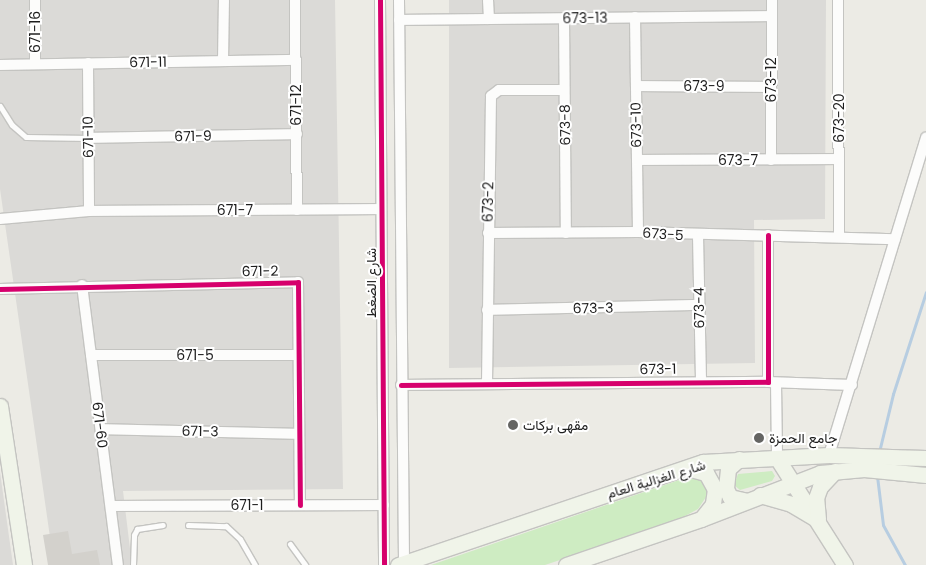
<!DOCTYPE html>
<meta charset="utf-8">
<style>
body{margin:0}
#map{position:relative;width:926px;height:565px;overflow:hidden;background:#ecebe5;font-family:Poppins,Vazirmatn,sans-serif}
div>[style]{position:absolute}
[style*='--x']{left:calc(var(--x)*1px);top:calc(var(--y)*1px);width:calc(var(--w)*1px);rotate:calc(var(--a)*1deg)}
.residential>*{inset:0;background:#dbdad7}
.grass>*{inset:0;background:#ceecc2}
.stream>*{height:3px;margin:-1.5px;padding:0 1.5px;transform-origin:1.5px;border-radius:1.5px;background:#b7cde1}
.building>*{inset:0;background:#d3d1cc}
.roads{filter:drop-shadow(1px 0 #c4c4c1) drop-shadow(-1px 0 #c4c4c1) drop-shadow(0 1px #c4c4c1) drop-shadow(0 -1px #c4c4c1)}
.lane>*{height:5px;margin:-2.5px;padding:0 2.5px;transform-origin:2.5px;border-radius:2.5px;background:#fcfcfb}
.street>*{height:10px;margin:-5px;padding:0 5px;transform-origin:5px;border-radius:5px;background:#fcfcfb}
.secondary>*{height:15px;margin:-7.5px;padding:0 7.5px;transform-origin:7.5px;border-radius:7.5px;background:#f0f4e9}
.cycleway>*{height:5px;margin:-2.5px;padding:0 2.5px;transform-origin:2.5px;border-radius:2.5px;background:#d6006c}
.dots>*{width:14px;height:14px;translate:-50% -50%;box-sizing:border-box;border:2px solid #fff;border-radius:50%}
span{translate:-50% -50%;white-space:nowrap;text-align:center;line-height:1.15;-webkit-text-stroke:4px #fff;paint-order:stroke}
.street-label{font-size:14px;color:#1d1d1d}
.poi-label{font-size:14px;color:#1d1d1d}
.left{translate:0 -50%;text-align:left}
</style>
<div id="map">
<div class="residential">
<div style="clip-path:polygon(0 0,335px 0,343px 489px,123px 491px,132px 565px,54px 565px,0 189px)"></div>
<div style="clip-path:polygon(449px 0,826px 0,825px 219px,754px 220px,755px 363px,449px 368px)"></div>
<div style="clip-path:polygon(0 472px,13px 565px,0 565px)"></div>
</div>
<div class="grass">
<div style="clip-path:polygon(772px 471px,775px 476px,772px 481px,740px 490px,734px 485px,738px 474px)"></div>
<div style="clip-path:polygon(685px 478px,700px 479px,707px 484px,708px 494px,698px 509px,674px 522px,545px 565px,431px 565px)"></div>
</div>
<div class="stream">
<div style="--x:879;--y:452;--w:60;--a:-76.4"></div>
<div style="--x:893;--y:394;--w:107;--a:-72.1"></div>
<div style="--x:877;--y:476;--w:49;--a:83"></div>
<div style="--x:883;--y:525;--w:46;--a:61.2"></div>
</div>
<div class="building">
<div style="clip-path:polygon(68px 531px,72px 554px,97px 550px,100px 565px,48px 565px,43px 535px)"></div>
</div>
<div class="roads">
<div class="lane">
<div style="--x:0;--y:106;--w:22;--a:58"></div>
<div style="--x:12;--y:125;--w:18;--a:41"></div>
<div style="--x:26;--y:137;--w:63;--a:0.9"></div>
<div style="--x:188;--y:525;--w:38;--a:2"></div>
<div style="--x:226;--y:526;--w:19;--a:43"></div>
<div style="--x:240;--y:539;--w:30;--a:60"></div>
<div style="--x:290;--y:544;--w:26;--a:54"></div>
<div style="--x:133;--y:565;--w:30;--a:-88"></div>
<div style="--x:134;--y:535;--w:7;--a:-63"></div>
<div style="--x:137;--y:529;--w:26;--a:-9"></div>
</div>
<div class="street">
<div style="--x:35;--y:0;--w:64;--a:90"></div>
<div style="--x:295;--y:0;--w:210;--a:89.5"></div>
<div style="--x:380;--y:0;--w:565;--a:89.59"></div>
<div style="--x:399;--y:0;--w:562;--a:89.49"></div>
<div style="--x:488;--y:0;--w:19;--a:87"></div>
<div style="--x:838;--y:0;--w:236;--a:89.8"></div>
<div style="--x:635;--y:17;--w:215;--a:89.2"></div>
<div style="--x:564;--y:18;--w:215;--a:89.5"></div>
<div style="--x:399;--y:20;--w:373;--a:-0.6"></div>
<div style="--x:223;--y:61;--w:61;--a:-89.1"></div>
<div style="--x:88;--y:63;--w:148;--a:89.6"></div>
<div style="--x:0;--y:65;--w:296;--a:-1"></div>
<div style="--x:636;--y:86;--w:135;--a:0.4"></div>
<div style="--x:89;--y:138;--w:208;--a:-1.1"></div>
<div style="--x:637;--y:160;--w:202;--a:-0.3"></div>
<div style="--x:771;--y:160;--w:160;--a:-89.6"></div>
<div style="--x:0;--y:219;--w:89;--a:-5.1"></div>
<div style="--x:89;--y:211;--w:292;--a:-0.4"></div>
<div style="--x:488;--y:233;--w:150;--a:-0.4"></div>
<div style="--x:638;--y:232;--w:257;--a:1.6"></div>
<div style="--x:698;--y:236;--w:144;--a:88.8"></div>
<div style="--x:82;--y:285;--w:282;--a:82.7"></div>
<div style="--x:0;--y:289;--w:298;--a:-1.3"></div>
<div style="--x:298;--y:282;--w:223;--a:89.5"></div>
<div style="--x:487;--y:310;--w:211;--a:-1.4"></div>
<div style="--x:91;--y:355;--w:207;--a:0"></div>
<div style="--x:768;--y:382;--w:84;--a:2"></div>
<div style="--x:487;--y:383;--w:287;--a:-89.2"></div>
<div style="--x:491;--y:96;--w:10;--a:-37"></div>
<div style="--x:499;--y:90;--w:65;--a:0"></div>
<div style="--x:776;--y:383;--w:75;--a:89.2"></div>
<div style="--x:401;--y:385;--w:367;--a:-0.5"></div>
<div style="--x:768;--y:382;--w:147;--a:-90"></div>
<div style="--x:101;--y:429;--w:198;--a:1.4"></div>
<div style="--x:829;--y:455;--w:332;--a:-73"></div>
<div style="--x:111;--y:506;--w:273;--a:-0.2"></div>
</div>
<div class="secondary">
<div style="--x:0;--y:406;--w:161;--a:81.4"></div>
<div style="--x:777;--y:458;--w:127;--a:57.6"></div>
<div style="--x:739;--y:459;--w:15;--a:138"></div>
<div style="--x:728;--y:469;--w:20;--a:96"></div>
<div style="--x:726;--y:489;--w:9;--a:63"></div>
<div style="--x:730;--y:497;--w:17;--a:13"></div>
<div style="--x:687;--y:468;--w:20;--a:15"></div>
<div style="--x:706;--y:473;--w:18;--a:61"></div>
<div style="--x:715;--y:489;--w:15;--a:98"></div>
<div style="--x:713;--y:504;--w:18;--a:128"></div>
<div style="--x:760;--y:495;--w:32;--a:16"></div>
<div style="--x:791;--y:504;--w:26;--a:31"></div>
<div style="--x:818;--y:519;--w:21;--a:-95"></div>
<div style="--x:816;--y:498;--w:12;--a:-70"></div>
<div style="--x:820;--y:487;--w:22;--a:-47"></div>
<div style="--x:398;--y:565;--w:322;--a:-18.7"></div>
<div style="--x:703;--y:462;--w:126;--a:-3.2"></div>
<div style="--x:829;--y:455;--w:97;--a:1.8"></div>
<div style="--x:566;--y:565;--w:143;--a:-18.8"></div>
<div style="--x:701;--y:519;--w:128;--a:-21.1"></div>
<div style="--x:820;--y:473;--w:44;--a:-5.2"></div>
<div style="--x:864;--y:469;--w:62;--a:5.5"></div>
</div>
</div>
<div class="cycleway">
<div style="--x:380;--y:0;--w:565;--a:89.59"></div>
<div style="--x:0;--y:289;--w:298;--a:-1.3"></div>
<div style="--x:298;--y:282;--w:223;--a:89.5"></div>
<div style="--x:401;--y:385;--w:367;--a:-0.5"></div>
<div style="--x:768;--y:382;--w:147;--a:-90"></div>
</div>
<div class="dots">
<div style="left:513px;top:425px;background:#656563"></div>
<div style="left:759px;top:438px;background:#656563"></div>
</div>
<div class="street-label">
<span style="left:585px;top:18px;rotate:-1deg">673-13</span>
<span style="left:35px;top:32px;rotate:-90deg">671-16</span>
<span style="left:148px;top:62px;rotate:-1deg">671-11</span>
<span style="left:771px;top:80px;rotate:-90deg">673-12</span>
<span style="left:704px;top:86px">673-9</span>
<span style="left:296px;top:105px;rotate:-90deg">671-12</span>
<span style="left:839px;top:118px;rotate:-90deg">673-20</span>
<span style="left:565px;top:125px;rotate:-91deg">673-8</span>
<span style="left:636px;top:125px;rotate:-91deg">673-10</span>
<span style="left:193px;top:136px;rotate:-1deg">671-9</span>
<span style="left:88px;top:137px;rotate:-91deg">671-10</span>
<span style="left:738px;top:160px">673-7</span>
<span style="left:488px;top:202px;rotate:-89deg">673-2</span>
<span style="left:235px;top:210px">671-7</span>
<span style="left:663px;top:234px;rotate:4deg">673-5</span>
<span style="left:260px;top:271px;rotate:-1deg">671-2</span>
<span style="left:371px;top:283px;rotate:-90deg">شارع الضغط</span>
<span style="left:593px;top:308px;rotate:-1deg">673-3</span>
<span style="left:699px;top:308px;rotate:-91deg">673-4</span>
<span style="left:195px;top:355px">671-5</span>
<span style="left:658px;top:369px;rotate:-1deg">673-1</span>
<span style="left:100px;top:425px;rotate:83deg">671-60</span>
<span style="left:200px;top:431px;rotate:1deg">671-3</span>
<span style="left:656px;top:479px;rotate:-17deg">شارع الغزالية العام</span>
<span style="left:247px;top:505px">671-1</span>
</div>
<div class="poi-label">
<span class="left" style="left:523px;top:425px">مقهى بركات</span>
<span class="left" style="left:769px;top:438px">جامع الحمزة</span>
</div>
</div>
